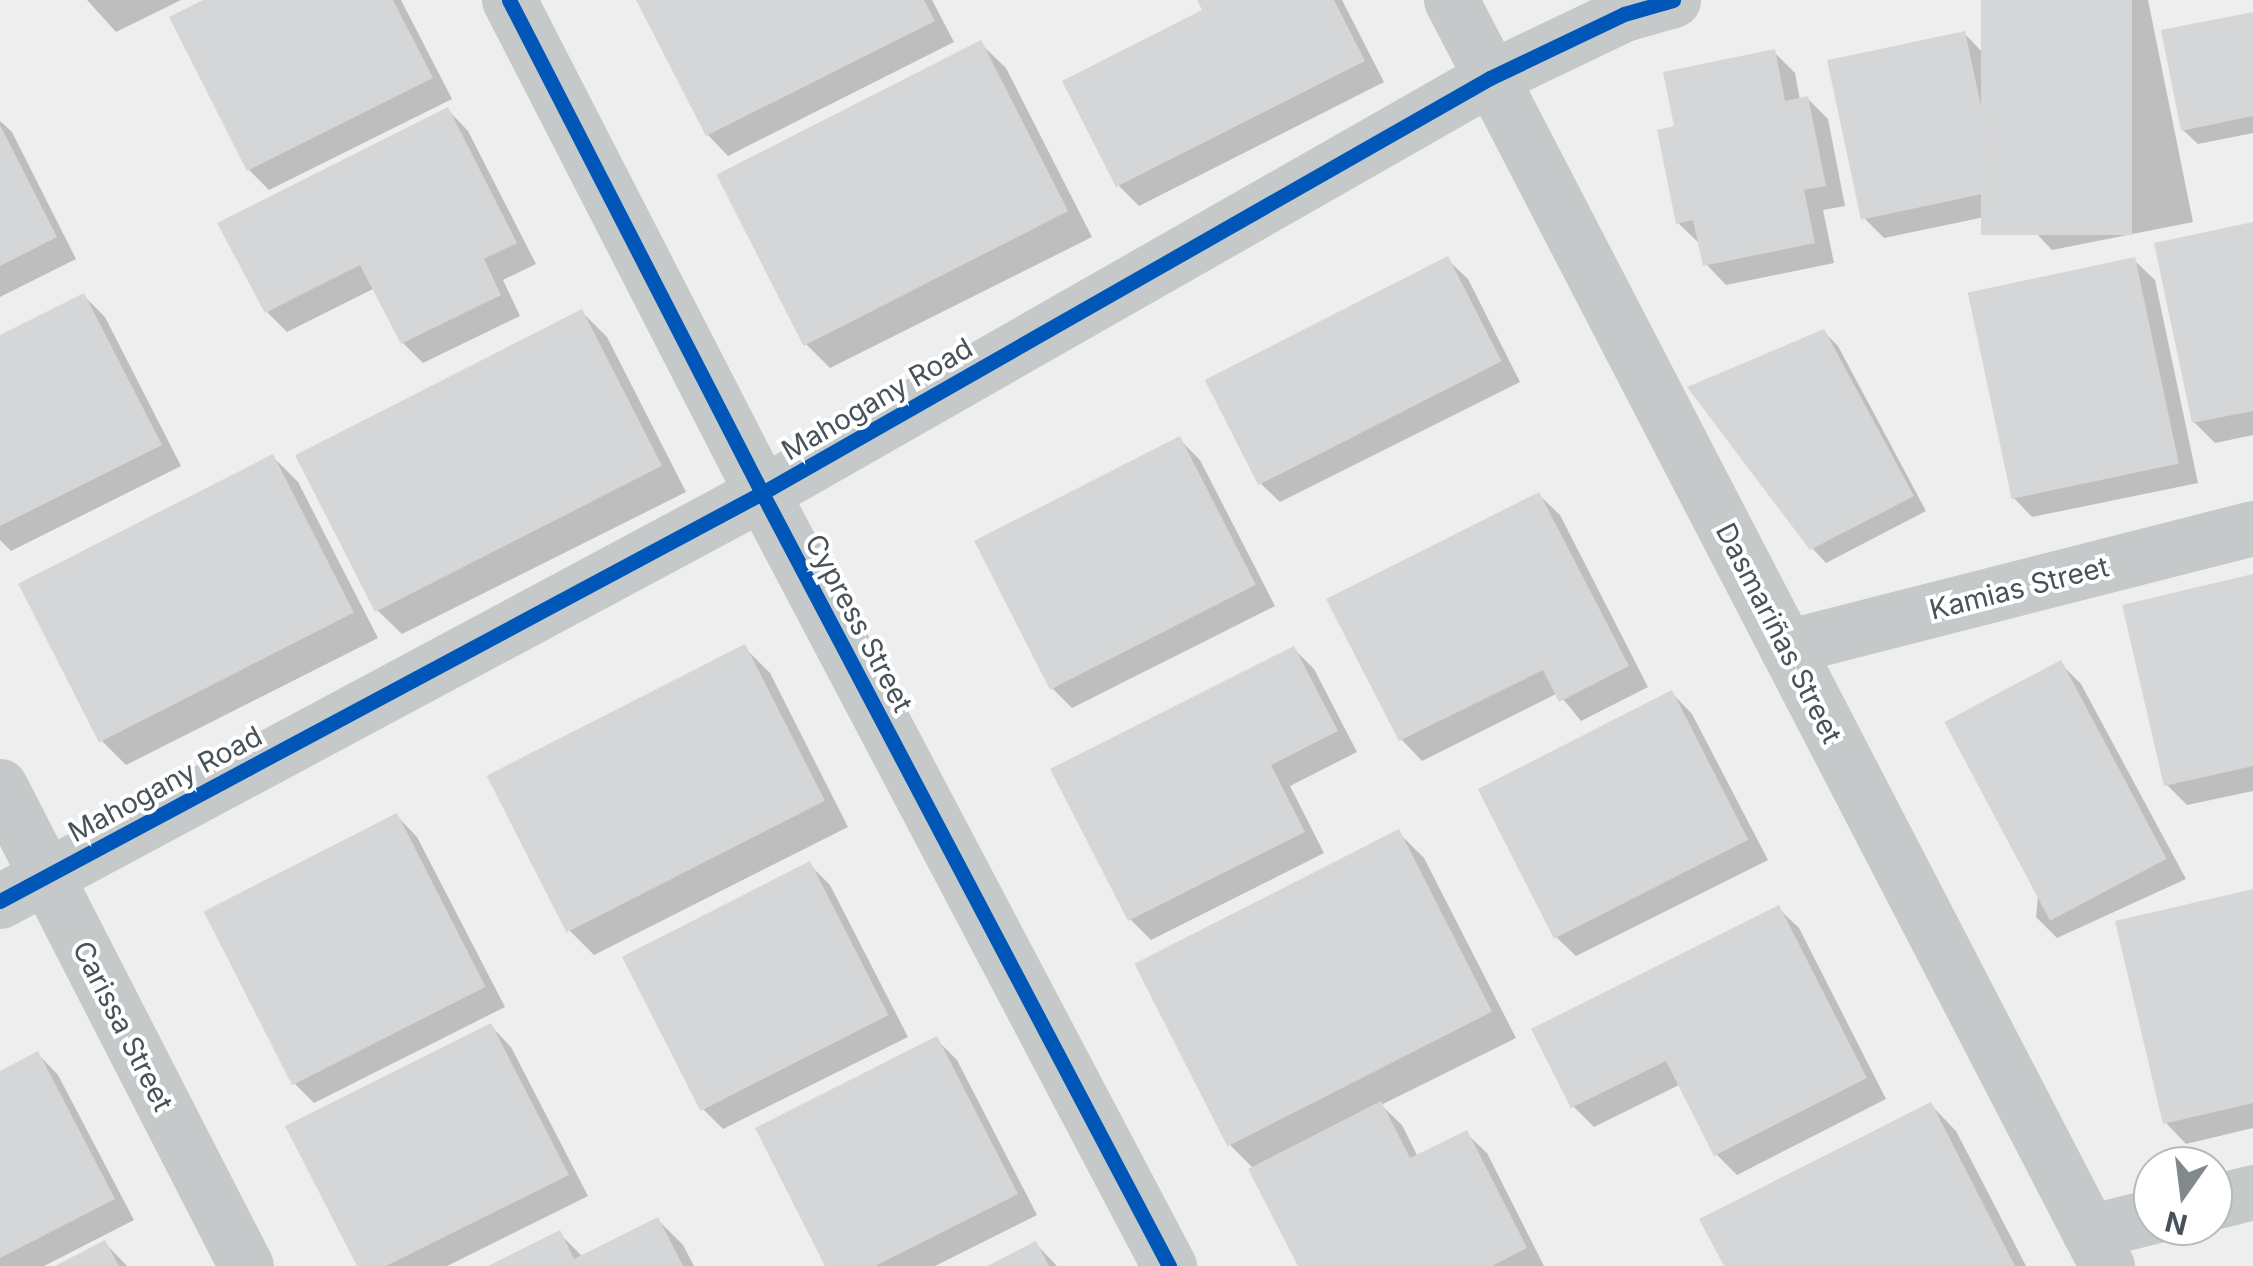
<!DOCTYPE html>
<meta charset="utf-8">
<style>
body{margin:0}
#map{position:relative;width:2253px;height:1266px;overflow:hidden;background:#efeeee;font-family:Inter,sans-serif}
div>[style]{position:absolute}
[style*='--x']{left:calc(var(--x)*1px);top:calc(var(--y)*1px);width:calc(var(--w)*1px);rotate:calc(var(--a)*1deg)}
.shadow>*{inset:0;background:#0003}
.building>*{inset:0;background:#d5d6d7;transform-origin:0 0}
.minor>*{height:55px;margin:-27.5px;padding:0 27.5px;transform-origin:27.5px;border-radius:27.5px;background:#c6c9ca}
.cycleway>*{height:15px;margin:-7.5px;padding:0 7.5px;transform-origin:7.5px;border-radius:7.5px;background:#0057b8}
span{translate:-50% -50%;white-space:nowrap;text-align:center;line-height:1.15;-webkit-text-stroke:8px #fff;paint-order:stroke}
.street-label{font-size:28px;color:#475259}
.north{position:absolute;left:2133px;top:1146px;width:100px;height:100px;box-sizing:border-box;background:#fff;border:2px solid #b5babd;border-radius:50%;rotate:194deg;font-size:28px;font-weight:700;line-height:40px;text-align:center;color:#475259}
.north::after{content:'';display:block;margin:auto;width:35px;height:45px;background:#82898d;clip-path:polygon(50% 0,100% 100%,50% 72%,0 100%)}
</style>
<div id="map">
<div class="shadow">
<div style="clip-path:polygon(87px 0,181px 0,116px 32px)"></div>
<div style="clip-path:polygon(209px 0,401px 0,452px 99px,269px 190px,249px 170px)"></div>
<div style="clip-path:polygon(638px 0,932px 0,954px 42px,728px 156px,708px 135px)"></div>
<div style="clip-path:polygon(1200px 0,1342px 0,1384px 82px,1139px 206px,1118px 185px,1206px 11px)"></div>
<div style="clip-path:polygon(1991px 0,2148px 0,2193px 222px,2052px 250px,2032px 229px)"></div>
<div style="clip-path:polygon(2253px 14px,2253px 133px,2198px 144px,2183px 130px)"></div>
<div style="clip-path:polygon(1965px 34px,1985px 55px,2018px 210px,1884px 238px,1863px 217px)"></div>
<div style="clip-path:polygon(980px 43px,1006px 68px,1092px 237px,830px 368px,804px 342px)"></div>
<div style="clip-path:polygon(1774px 52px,1795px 73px,1800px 100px,1807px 98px,1828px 119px,1845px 206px,1823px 210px,1834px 263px,1726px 285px,1706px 264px,1699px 243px,1678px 223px,1677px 128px)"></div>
<div style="clip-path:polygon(448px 110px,468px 131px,536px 264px,503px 280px,520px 316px,423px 363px,403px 343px,375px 288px,287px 332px,267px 312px)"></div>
<div style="clip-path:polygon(0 121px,12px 132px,76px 259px,0 297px)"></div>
<div style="clip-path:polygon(2253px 225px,2253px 435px,2215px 443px,2194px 422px)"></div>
<div style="clip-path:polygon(1447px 259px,1468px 279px,1520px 382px,1280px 502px,1259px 482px)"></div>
<div style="clip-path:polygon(2134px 260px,2155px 280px,2198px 483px,2032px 517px,2012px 496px)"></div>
<div style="clip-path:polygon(84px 296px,105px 317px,181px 466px,11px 551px,0 540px,0 338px)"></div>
<div style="clip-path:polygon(582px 312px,607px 337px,686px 492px,402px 634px,376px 609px)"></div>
<div style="clip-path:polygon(1824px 332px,1838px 346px,1926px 511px,1826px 563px,1812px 548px)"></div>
<div style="clip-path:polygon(1179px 439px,1200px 460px,1275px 606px,1072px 708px,1052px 688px)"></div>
<div style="clip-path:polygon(273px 457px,298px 482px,378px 638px,126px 765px,100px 739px)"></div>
<div style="clip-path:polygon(1539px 495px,1560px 515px,1648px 687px,1581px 721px,1558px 693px,1422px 761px,1402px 740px,1330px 600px)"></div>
<div style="clip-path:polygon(2253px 577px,2253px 791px,2187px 805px,2167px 785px)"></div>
<div style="clip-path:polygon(744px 647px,770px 673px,848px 827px,594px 955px,569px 930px)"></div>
<div style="clip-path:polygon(1294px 649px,1314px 669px,1357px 752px,1290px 786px,1324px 853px,1151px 940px,1130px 919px)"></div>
<div style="clip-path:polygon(2060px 663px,2081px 684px,2186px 879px,2057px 938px,2036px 917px)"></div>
<div style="clip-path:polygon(1672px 693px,1692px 714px,1768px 860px,1576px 956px,1555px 936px)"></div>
<div style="clip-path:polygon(397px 816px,417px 837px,505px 1007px,314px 1103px,293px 1082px)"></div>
<div style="clip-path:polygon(1398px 832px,1424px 858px,1516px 1038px,1381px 1105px,1402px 1125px,1418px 1157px,1466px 1133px,1487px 1153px,1544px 1266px,1301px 1266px,1254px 1169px,1228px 1143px,1137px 964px)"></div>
<div style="clip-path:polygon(809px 864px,830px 885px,908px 1037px,723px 1129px,702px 1108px)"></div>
<div style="clip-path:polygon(2253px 892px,2253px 1128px,2186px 1144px,2166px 1123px)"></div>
<div style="clip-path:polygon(1778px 908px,1799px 928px,1886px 1099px,1737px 1175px,1716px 1154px,1681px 1084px,1594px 1127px,1573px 1106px)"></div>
<div style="clip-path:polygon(491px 1026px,511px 1047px,588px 1196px,447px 1266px,360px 1266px)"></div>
<div style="clip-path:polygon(936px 1039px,957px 1060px,1037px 1215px,935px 1266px,828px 1266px)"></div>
<div style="clip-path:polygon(38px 1054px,58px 1075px,134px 1220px,44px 1266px,0 1266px,0 1073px)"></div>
<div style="clip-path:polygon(1931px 1105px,1956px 1131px,2026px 1266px,1726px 1266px)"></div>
<div style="clip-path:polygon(658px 1220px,683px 1245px,694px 1266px,494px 1266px,559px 1233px,583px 1257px)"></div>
<div style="clip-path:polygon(105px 1243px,127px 1266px,61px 1266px)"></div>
<div style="clip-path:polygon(1036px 1244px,1057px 1266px,993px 1266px)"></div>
</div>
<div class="building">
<div style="clip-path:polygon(203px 0,393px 0,433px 78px,247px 171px,169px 17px)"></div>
<div style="clip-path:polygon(636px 0,924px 0,935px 21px,706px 136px)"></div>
<div style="clip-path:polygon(1197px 0,1334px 0,1365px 61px,1116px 187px,1062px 81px,1202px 10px)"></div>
<div style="left:1981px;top:0;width:151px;height:235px"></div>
<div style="clip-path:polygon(2253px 12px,2253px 116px,2181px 131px,2161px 30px)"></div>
<div style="left:1965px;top:31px;width:163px;height:141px;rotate:78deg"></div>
<div style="left:981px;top:40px;width:192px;height:297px;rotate:63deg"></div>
<div style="clip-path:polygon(1775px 49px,1785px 101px,1808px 96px,1826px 186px,1804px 190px,1815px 243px,1703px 266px,1693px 220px,1676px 224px,1657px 130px,1674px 126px,1663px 72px)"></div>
<div style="clip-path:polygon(448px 107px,517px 243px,484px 259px,501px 295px,401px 344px,360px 265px,265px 313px,217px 223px)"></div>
<div style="clip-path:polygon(0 125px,57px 237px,0 266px)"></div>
<div style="clip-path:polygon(2253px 222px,2253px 411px,2192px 423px,2154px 243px)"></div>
<div style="left:1448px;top:256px;width:118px;height:273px;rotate:63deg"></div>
<div style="left:2135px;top:257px;width:211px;height:171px;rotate:78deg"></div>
<div style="clip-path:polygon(84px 293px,162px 445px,0 526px,0 335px)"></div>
<div style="left:582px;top:309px;width:176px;height:322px;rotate:63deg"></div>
<div style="clip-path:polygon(1824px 329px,1914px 496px,1810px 550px,1687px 387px)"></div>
<div style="left:1180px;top:436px;width:167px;height:231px;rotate:63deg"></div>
<div style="left:273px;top:454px;width:178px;height:286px;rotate:63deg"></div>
<div style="clip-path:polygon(1539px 492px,1629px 666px,1559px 702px,1543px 670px,1399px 741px,1326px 599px)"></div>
<div style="clip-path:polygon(2253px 574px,2253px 766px,2164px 786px,2122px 605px)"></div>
<div style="left:745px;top:644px;width:176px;height:290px;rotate:63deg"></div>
<div style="clip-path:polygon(1294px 646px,1338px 731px,1271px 765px,1305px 832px,1128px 921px,1050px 769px)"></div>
<div style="left:2061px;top:660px;width:225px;height:132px;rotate:62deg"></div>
<div style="left:1672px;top:690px;width:168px;height:218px;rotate:63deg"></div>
<div style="left:397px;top:813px;width:195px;height:217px;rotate:63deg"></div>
<div style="left:1399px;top:829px;width:205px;height:297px;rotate:63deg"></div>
<div style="left:810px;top:861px;width:173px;height:211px;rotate:63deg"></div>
<div style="clip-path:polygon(2253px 889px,2253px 1103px,2163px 1124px,2115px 921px)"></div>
<div style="clip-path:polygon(1779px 905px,1867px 1078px,1714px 1156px,1666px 1061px,1571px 1108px,1531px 1029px)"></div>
<div style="clip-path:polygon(491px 1023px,569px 1175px,386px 1266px,357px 1266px,285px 1126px)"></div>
<div style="clip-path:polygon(937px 1036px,1018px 1194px,875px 1266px,825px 1266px,755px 1128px)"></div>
<div style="clip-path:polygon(38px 1051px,115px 1199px,0 1258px,0 1071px)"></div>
<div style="clip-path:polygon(1381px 1101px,1410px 1158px,1467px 1130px,1527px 1248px,1492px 1266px,1298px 1266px,1248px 1169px)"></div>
<div style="clip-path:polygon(1931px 1102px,2015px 1266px,1724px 1266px,1699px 1219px)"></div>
<div style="clip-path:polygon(658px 1217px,683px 1266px,488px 1266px,560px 1230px,574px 1259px)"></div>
<div style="clip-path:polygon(105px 1240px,119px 1266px,55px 1266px)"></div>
<div style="clip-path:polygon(1036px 1241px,1049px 1266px,987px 1266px)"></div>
</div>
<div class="minor">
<div style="--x:509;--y:0;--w:554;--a:62.83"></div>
<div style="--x:762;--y:493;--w:874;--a:62.23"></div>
<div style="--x:1451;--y:0;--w:1426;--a:62.61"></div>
<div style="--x:1786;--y:647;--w:482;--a:-14.3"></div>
<div style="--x:0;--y:786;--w:539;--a:62.86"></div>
<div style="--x:0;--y:901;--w:864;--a:-28.17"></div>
<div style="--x:762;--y:493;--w:838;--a:-29.69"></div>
<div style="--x:1490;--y:78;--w:148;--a:-25.5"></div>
<div style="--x:1624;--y:14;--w:51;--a:-15.9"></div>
<div style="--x:2213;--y:1202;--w:41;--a:-14"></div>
<div style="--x:2089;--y:1232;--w:66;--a:-14"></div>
</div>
<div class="cycleway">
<div style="--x:509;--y:0;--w:554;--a:62.83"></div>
<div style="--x:762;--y:493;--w:874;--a:62.23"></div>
<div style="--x:0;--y:901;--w:864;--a:-28.17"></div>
<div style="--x:762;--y:493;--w:838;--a:-29.69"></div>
<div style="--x:1490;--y:78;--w:148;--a:-25.5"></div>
<div style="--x:1624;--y:14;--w:51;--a:-15.9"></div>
</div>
<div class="street-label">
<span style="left:877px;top:399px;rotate:-30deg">Mahogany Road</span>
<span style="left:2019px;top:588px;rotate:-14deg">Kamias Street</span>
<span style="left:859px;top:623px;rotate:62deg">Cypress Street</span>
<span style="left:1779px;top:633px;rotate:63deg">Dasmariñas Street</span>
<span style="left:165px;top:784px;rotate:-28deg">Mahogany Road</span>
<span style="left:123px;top:1026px;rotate:63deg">Carissa Street</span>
</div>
<div class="north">N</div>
</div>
